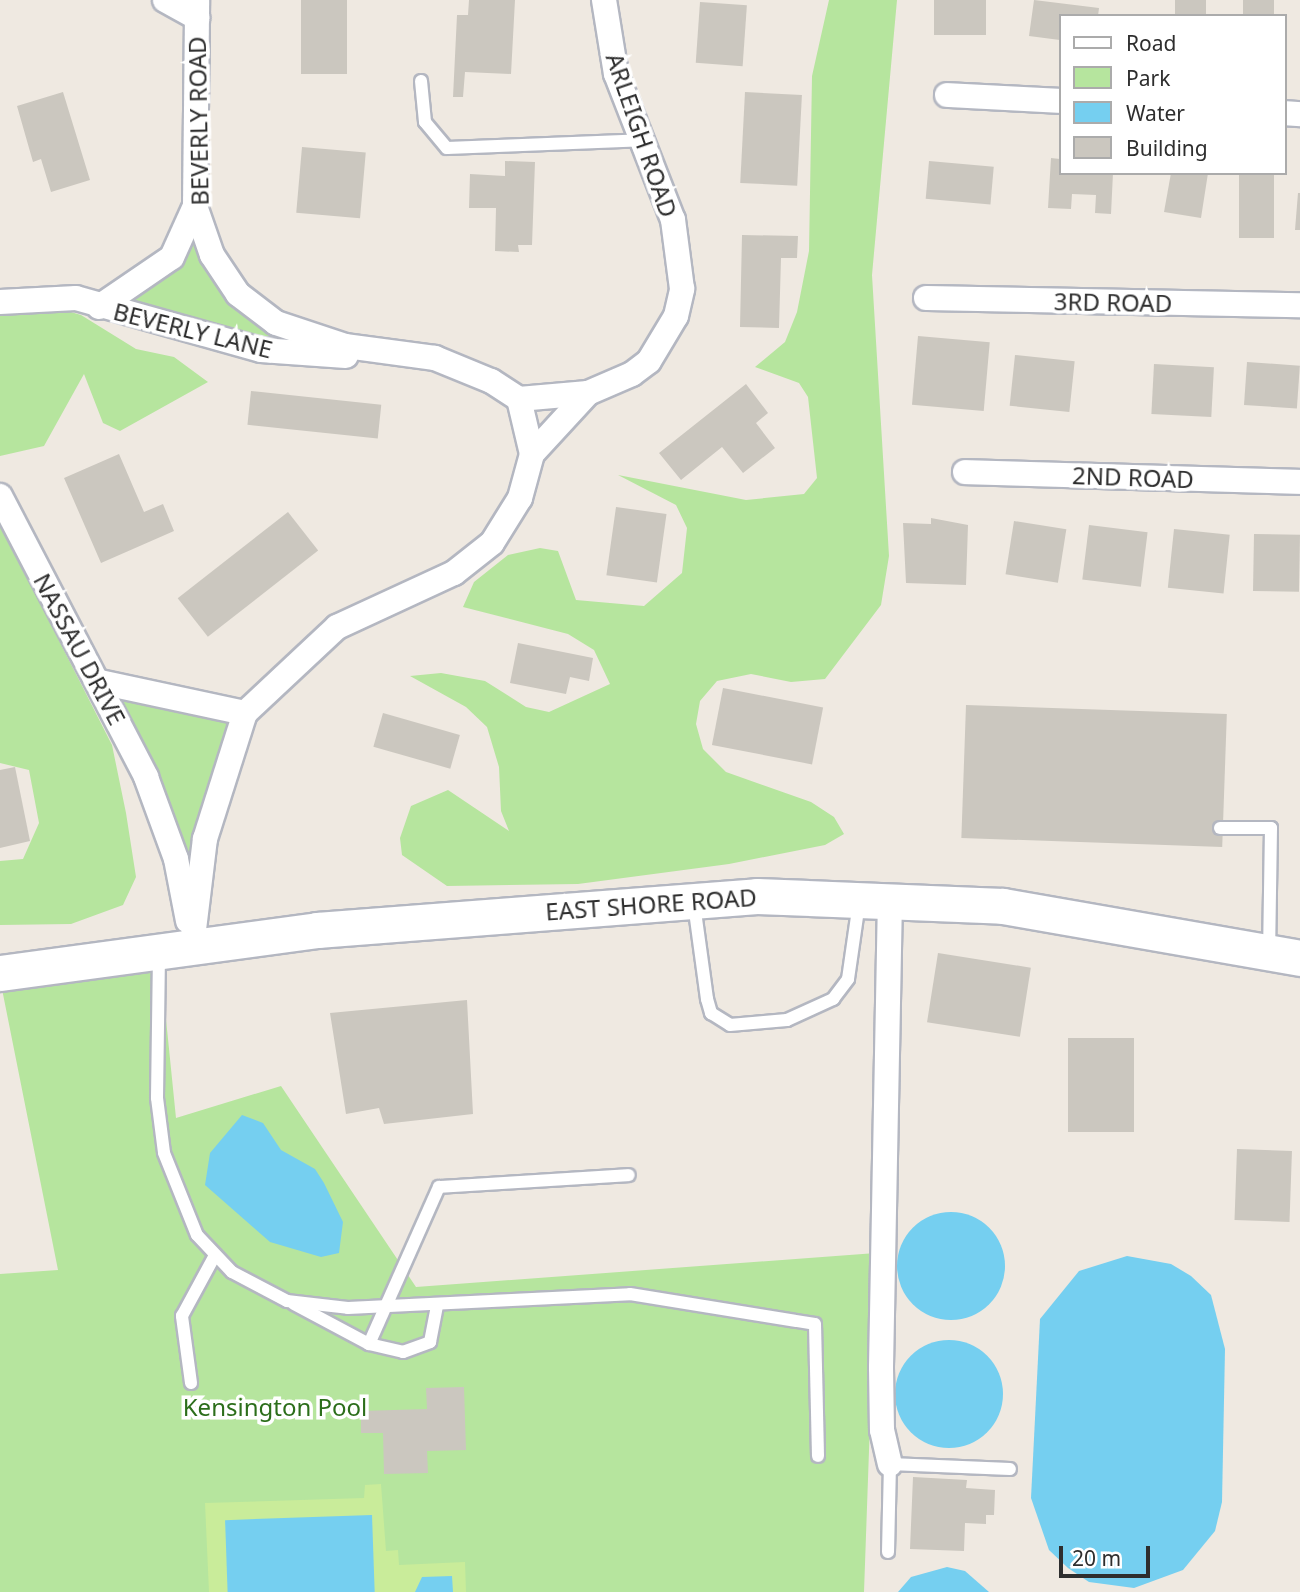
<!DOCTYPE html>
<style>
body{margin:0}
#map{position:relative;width:1300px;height:1592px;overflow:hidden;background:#efe9e1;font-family:"Noto Sans",sans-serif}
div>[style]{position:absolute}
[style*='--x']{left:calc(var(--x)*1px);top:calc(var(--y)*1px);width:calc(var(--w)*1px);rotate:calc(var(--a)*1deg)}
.green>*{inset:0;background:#b6e59e}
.pitch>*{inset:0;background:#c9ec9a}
.water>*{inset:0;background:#75cff0;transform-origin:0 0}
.round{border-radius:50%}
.building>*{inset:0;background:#cbc7bf;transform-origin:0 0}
.roads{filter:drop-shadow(2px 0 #b4b7c1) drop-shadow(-2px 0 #b4b7c1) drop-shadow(0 2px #b4b7c1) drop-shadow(0 -2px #b4b7c1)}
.service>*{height:12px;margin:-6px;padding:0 6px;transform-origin:6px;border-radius:6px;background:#fff}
.minor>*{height:24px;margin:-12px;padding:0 12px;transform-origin:12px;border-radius:12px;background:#fff}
.secondary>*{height:35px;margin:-17.5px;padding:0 17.5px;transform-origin:17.5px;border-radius:17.5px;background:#fff}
span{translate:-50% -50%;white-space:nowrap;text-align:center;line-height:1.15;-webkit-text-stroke:7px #fff;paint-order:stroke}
.street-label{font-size:24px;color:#2e2e2e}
.park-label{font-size:24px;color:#2c6e1b}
.legend{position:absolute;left:1059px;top:14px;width:228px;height:161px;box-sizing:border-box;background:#fff;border:2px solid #ababab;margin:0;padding:9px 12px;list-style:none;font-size:21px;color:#2e2e2e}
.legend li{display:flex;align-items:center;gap:14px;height:35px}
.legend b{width:35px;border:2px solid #ababab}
.scale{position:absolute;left:1059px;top:1546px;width:91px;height:32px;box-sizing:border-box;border:4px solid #2e2e2e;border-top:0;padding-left:9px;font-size:21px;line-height:24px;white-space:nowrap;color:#2e2e2e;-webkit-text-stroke:5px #fff;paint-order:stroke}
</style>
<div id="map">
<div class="green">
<div style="clip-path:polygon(829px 0,897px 0,872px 275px,889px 556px,881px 605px,825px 679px,791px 682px,751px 674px,717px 681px,700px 701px,696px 724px,703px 749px,726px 772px,811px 802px,834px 817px,844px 834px,825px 845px,729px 864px,578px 884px,447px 886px,402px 855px,400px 838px,411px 806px,448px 790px,509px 831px,501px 811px,499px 767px,487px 727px,466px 707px,410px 676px,441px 673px,485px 681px,526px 707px,549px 712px,610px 684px,594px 650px,568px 634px,463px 607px,474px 582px,508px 555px,540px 548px,558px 551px,576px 600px,644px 606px,682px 573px,687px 528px,676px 505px,618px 475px,746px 500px,804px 494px,817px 478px,808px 397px,799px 383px,755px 367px,785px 342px,797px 312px,809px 251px,812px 76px)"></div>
<div style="clip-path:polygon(195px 206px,238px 294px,337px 356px,99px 307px,172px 257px)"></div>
<div style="clip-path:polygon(30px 300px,81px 315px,136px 349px,174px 357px,208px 382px,120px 431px,103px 423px,84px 374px,44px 446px,0 456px,0 308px)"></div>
<div style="clip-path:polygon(0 524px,112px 745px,126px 813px,136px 877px,123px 905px,71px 924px,0 925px,0 861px,23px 859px,39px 823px,29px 770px,0 763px)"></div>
<div style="clip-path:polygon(100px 682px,245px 713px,192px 946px,175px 859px)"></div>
<div style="clip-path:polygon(159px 950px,176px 1118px,281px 1086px,416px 1287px,876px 1253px,864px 1592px,0 1592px,0 1274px,58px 1270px,0 979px)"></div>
</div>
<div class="pitch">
<div style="clip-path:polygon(381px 1484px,386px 1551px,398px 1550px,399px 1565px,465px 1562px,466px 1592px,209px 1592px,205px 1503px,364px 1498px,365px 1485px)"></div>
</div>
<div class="water">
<div style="clip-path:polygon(242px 1115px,263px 1123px,281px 1150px,315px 1169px,324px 1183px,343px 1222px,339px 1253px,321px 1257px,270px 1242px,205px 1185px,210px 1153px)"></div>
<div class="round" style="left:897px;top:1212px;width:108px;height:108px"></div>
<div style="clip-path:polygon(1127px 1256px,1171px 1264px,1191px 1276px,1211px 1295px,1225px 1349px,1222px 1502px,1215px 1531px,1183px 1570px,1134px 1588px,1089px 1582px,1068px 1568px,1049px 1550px,1031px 1498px,1040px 1319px,1079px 1271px)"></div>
<div class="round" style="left:895px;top:1340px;width:108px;height:108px"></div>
<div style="left:372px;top:1515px;width:77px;height:147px;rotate:88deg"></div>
<div style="clip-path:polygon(947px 1567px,965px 1571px,989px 1592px,898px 1592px,911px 1577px)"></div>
<div style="clip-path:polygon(452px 1576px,453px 1592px,415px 1592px,422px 1577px)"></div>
</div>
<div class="building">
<div style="left:301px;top:0;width:46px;height:74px"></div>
<div style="clip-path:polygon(469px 0,515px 0,511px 74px,465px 72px,463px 97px,453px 97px,457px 15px,468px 15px)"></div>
<div style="left:934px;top:0;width:52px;height:35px"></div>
<div style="clip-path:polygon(1034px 0,1099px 8px,1098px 16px,1060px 16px,1060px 40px,1029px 36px)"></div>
<div style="left:1175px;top:0;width:31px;height:16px"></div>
<div style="left:1243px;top:0;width:31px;height:16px"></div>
<div style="left:700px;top:2px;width:47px;height:61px;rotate:4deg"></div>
<div style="clip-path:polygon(63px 92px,90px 180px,51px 192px,41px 159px,33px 162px,17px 106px)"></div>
<div style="left:745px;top:92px;width:57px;height:91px;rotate:3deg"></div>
<div style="left:302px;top:147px;width:64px;height:66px;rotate:5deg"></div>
<div style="clip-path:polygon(1051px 158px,1060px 159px,1060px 173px,1113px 173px,1111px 214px,1095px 213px,1096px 195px,1072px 194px,1071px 209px,1048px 208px)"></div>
<div style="clip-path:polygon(505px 161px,535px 162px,532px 245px,518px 245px,519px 252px,495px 251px,496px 208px,469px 208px,470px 174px,505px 176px)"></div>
<div style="left:929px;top:161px;width:65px;height:38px;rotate:5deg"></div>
<div style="clip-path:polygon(1171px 173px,1208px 173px,1201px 218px,1164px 212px)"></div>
<div style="left:1239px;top:173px;width:35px;height:65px"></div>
<div style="clip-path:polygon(1298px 193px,1300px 193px,1300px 230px,1295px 230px)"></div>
<div style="clip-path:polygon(742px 235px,798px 236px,797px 258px,781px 258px,779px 328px,740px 327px)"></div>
<div style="left:918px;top:336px;width:72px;height:69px;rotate:5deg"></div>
<div style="left:1015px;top:355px;width:60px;height:51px;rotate:6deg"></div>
<div style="left:1247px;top:362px;width:53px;height:43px;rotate:4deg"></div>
<div style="left:1154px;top:364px;width:60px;height:50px;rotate:3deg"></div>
<div style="clip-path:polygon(746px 384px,768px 413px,756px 423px,775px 448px,743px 473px,722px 447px,681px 480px,659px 453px)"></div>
<div style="left:251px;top:391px;width:131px;height:34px;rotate:6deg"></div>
<div style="clip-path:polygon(119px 454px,144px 512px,163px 504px,174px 531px,101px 563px,64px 478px)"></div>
<div style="left:616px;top:507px;width:51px;height:69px;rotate:8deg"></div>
<div style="left:288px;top:512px;width:49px;height:140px;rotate:52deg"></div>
<div style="clip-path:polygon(931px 518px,968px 525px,966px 585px,906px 583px,903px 523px,931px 524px)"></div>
<div style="left:1014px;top:521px;width:53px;height:54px;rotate:9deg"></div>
<div style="left:1089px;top:525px;width:59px;height:55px;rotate:7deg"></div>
<div style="left:1174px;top:529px;width:56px;height:59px;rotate:6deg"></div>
<div style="left:1254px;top:534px;width:46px;height:57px;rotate:1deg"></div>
<div style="clip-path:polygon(518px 643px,593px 658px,589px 681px,570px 677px,566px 694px,510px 683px)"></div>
<div style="left:723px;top:688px;width:102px;height:58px;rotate:11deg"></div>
<div style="left:966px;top:705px;width:261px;height:133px;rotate:2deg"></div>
<div style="left:383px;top:713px;width:80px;height:35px;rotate:16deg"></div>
<div style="clip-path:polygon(15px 767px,30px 841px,0 848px,0 770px)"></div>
<div style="left:938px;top:953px;width:94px;height:70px;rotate:9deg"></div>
<div style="clip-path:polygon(467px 1000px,473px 1114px,384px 1124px,379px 1108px,346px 1114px,330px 1013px)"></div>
<div style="left:1068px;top:1038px;width:66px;height:94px"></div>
<div style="left:1237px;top:1149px;width:55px;height:71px;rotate:2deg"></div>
<div style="clip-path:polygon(464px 1387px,466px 1450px,427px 1451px,428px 1473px,384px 1474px,383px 1433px,361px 1433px,361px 1411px,427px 1409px,426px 1388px)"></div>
<div style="clip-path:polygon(913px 1477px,967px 1480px,966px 1488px,995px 1490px,994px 1515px,986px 1515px,986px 1524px,965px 1523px,964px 1551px,910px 1549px)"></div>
</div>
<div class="roads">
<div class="service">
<div style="--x:421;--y:81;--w:41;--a:84.4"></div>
<div style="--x:425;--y:122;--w:34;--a:50"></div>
<div style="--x:447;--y:148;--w:195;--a:-2.3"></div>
<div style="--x:1220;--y:828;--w:51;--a:0"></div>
<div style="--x:1271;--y:828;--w:121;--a:90.9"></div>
<div style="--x:694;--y:904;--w:96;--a:82.2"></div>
<div style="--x:707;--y:999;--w:15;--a:74"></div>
<div style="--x:711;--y:1013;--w:22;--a:32"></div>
<div style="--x:730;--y:1025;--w:57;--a:-5"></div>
<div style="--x:787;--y:1020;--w:51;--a:-24.5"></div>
<div style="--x:833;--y:999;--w:25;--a:-53"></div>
<div style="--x:848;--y:979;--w:77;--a:-81.8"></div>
<div style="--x:159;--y:954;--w:144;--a:90.8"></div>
<div style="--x:157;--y:1098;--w:55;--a:82.7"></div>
<div style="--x:164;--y:1153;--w:88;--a:68.1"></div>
<div style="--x:197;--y:1235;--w:51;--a:46.6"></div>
<div style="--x:232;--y:1272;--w:62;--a:27.8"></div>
<div style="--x:287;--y:1301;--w:61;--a:6.5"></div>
<div style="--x:348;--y:1308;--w:282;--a:-2.8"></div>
<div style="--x:630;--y:1294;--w:187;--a:9.2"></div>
<div style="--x:815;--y:1324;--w:132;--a:88.7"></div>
<div style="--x:294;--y:1304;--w:85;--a:28.1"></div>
<div style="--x:369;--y:1344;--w:35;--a:13"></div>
<div style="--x:403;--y:1352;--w:29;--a:-20"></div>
<div style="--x:430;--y:1342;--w:38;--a:-79"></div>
<div style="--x:369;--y:1344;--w:172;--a:-66"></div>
<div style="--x:439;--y:1187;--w:190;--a:-3.6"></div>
<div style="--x:191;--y:1383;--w:68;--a:-97.7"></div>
<div style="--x:182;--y:1316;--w:67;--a:-61.5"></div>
<div style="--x:888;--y:1552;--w:88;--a:-88.7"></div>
<div style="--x:890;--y:1464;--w:120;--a:2.4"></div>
</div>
<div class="minor">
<div style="--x:165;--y:0;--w:37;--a:29"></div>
<div style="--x:947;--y:95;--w:113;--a:3"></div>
<div style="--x:1284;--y:113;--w:16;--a:4"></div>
<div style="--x:926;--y:298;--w:374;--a:1.1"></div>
<div style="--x:0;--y:302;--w:76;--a:-3"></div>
<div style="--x:76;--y:298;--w:192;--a:15.7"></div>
<div style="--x:261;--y:350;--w:85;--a:4"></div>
<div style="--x:99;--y:307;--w:88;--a:-34.4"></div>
<div style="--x:172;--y:257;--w:56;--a:-65.7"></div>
<div style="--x:519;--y:399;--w:69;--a:-5"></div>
<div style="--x:588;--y:393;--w:48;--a:-23.4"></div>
<div style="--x:632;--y:374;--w:21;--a:-37"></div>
<div style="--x:649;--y:361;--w:52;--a:-59"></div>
<div style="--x:676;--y:316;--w:28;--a:-77"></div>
<div style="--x:682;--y:289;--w:70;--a:-97.4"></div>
<div style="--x:673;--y:220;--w:157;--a:-111.3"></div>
<div style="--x:616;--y:74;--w:75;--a:-99.2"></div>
<div style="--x:532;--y:454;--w:83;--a:-47.4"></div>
<div style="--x:965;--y:472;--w:335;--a:1.7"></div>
<div style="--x:0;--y:496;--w:317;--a:62.5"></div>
<div style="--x:146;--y:777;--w:87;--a:69.9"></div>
<div style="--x:176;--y:859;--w:63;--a:79"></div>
<div style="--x:100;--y:682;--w:148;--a:12.1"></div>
<div style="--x:890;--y:898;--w:470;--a:91.1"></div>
<div style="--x:881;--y:1368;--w:62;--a:89.1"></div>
<div style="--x:882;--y:1430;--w:35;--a:77"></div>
<div style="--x:192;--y:946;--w:108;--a:-83.1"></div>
<div style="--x:205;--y:839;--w:132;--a:-72.4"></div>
<div style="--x:245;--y:713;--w:126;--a:-43.1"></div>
<div style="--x:337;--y:627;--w:129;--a:-24.8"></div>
<div style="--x:454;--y:573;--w:48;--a:-38.3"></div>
<div style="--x:492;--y:543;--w:53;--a:-58.1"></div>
<div style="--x:520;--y:498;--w:46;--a:-74.7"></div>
<div style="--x:532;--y:454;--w:57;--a:-103.3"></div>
<div style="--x:519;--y:399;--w:33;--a:-147"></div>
<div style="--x:491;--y:381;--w:61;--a:-157.7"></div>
<div style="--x:435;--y:358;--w:91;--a:-172.4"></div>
<div style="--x:345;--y:346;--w:73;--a:-161.6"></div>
<div style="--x:276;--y:323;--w:48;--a:-142.7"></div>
<div style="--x:238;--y:294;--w:47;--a:-123.7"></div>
<div style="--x:212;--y:255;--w:52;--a:-109.1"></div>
<div style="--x:195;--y:206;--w:206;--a:-89.4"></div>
</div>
<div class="secondary">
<div style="--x:0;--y:973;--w:320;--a:-7.7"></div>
<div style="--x:317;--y:930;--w:441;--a:-4.4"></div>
<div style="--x:757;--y:896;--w:246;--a:2.3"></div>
<div style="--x:1003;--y:906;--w:302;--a:9.9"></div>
</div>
</div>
<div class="street-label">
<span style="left:198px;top:121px;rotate:-91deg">BEVERLY ROAD</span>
<span style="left:642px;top:135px;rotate:71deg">ARLEIGH ROAD</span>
<span style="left:1113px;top:302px;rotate:1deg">3RD ROAD</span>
<span style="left:193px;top:330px;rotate:14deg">BEVERLY LANE</span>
<span style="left:1133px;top:477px;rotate:2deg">2ND ROAD</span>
<span style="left:80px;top:649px;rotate:62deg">NASSAU DRIVE</span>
<span style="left:651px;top:904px;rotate:-4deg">EAST SHORE ROAD</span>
</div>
<div class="park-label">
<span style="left:275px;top:1407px">Kensington Pool</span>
</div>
<ul class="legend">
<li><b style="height:9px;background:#fff"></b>Road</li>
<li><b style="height:19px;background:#b6e59e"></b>Park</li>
<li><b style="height:19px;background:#75cff0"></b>Water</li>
<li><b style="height:19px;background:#cbc7bf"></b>Building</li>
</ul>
<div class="scale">20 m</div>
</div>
